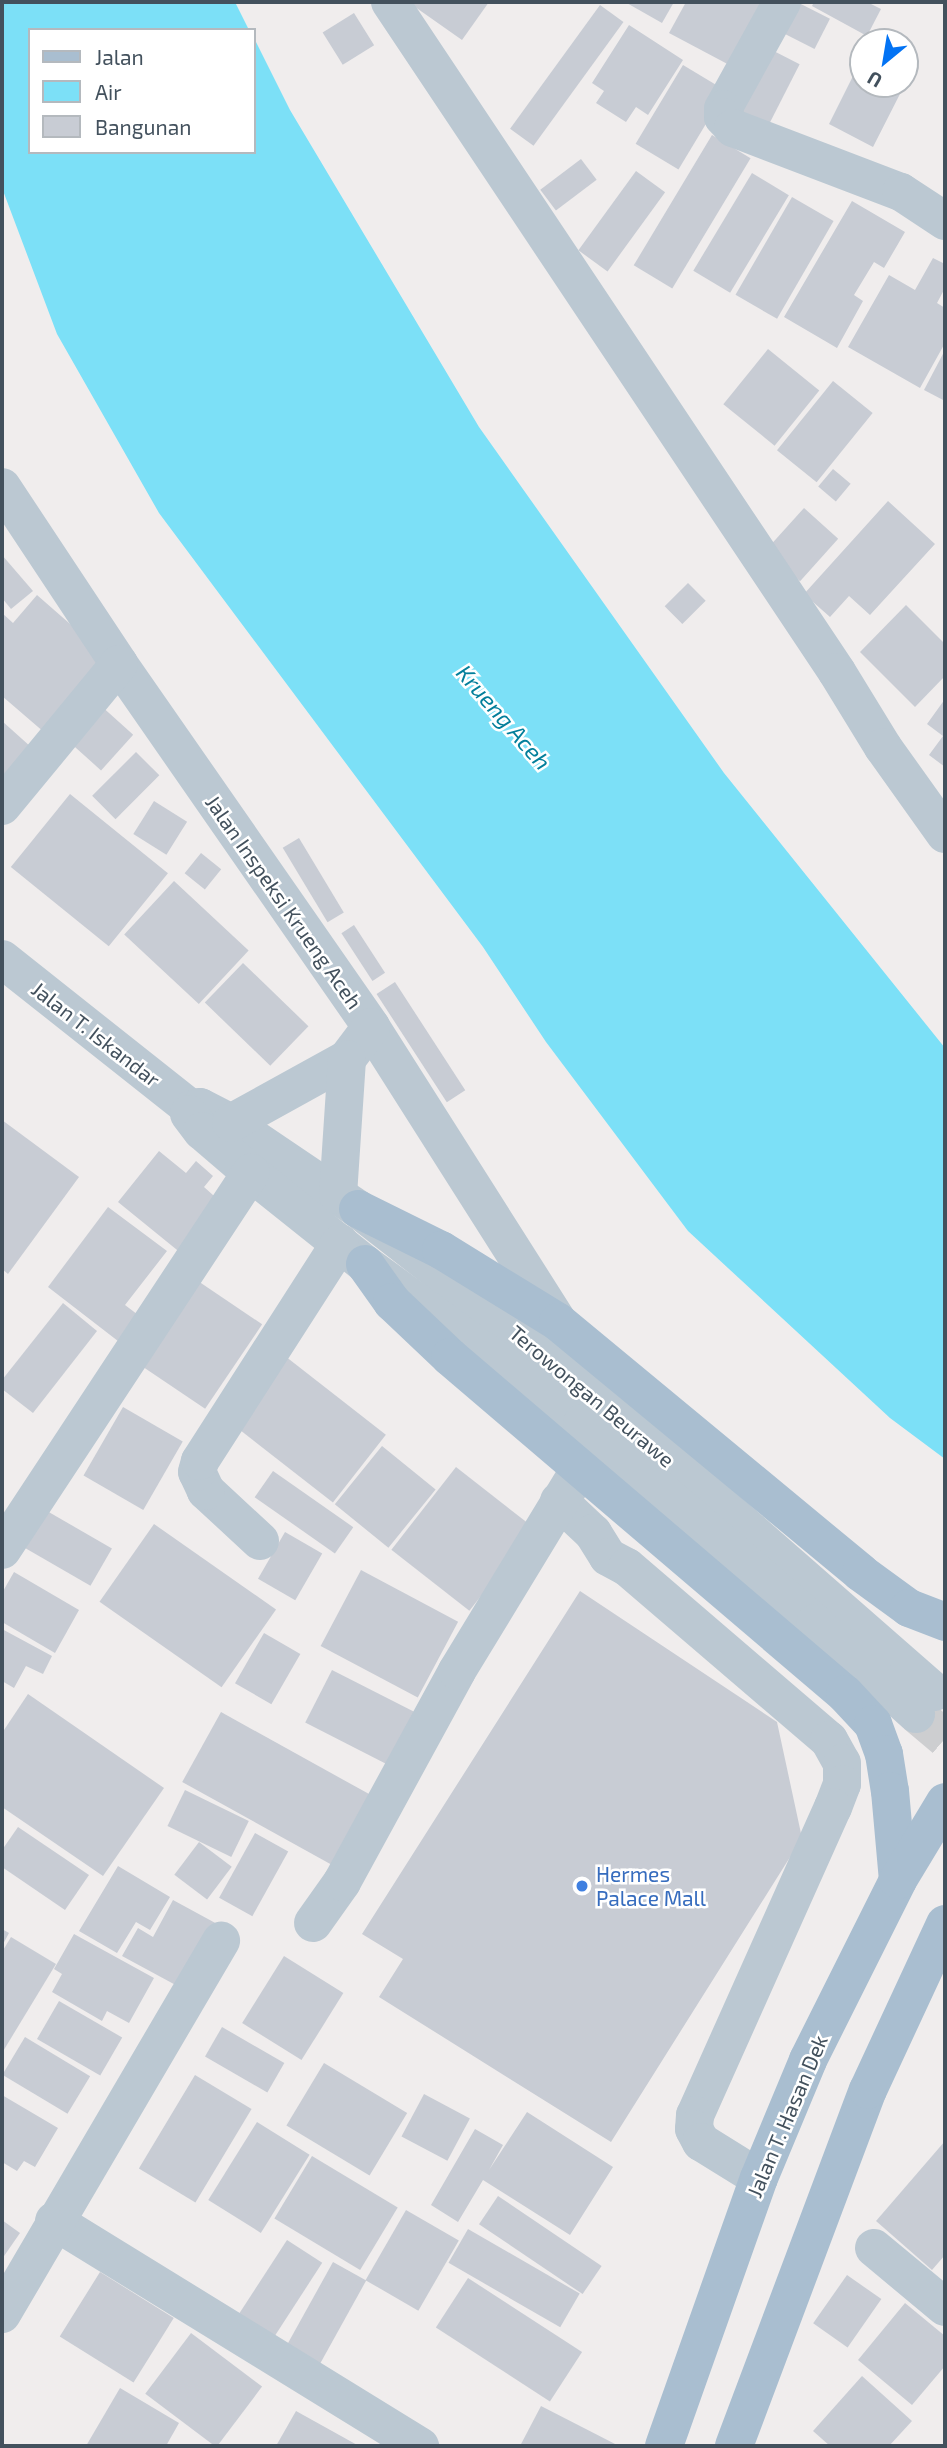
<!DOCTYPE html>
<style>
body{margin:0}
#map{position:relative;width:947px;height:2448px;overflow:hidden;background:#f0eded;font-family:"Exo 2",sans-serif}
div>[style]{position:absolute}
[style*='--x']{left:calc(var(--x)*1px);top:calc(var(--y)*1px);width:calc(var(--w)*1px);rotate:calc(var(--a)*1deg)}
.water>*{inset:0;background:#7ce0f7}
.building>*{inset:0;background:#c8ccd4;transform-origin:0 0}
.minor-tunnel>*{height:38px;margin-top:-19px;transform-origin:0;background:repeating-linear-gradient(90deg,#cdced0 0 38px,transparent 0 57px)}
.minor>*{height:38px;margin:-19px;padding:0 19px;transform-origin:19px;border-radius:19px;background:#bbc8d2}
.major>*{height:38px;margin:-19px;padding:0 19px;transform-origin:19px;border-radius:19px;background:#a9bed0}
.dots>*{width:19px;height:19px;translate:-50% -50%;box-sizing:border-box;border:4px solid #fff;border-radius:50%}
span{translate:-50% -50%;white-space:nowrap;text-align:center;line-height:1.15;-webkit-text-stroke:5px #fff;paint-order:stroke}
.street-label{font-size:21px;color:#43515d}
.shop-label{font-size:21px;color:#366cbe}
.left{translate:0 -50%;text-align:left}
.water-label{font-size:23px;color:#037f9b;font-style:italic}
.frame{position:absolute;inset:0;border:4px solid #43515d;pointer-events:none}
.legend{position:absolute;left:28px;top:28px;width:228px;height:126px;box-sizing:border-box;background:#fff;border:2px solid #b4b9be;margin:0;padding:9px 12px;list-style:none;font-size:21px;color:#43515d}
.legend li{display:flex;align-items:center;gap:14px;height:35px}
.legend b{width:35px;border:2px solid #b4b9be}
.north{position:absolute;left:849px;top:28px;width:70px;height:70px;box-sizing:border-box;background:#fff;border:2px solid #b4b9be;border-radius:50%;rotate:210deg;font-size:19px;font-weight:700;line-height:28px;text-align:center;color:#43515d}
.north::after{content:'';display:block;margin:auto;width:24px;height:32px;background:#0373f4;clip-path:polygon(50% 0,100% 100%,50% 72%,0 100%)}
</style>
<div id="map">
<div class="water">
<div style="clip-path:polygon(2px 2px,235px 2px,249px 30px,30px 30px,30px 152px,254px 152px,254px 38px,290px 110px,479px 427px,724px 773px,945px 1048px,945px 1459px,890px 1418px,688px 1231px,546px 1042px,483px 947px,159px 513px,57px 334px,2px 188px)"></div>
</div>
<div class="building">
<div style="clip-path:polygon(408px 2px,489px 2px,462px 40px)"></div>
<div style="clip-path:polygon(625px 2px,674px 2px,662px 23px)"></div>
<div style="clip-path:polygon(686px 2px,770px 2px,735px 68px,669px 33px)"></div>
<div style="left:797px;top:2px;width:37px;height:34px;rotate:27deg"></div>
<div style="clip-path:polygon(814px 2px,867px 2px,881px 9px,867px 36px,812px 6px)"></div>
<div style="left:600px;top:5px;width:29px;height:153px;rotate:36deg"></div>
<div style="left:354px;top:13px;width:38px;height:37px;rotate:58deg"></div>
<div style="clip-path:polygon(629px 25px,683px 60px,648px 115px,636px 107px,626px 122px,596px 103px,604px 91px,592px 83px)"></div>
<div style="left:764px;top:46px;width:40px;height:80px;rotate:27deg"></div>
<div style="left:683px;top:65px;width:50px;height:92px;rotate:31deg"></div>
<div style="clip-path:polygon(858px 66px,863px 68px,863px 84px,895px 84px,903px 88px,873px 147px,829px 124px)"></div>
<div style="left:712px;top:135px;width:45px;height:152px;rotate:31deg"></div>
<div style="left:581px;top:159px;width:26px;height:51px;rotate:53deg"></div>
<div style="left:636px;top:171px;width:36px;height:98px;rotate:36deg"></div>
<div style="left:752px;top:173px;width:43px;height:114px;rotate:31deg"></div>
<div style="left:792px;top:197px;width:48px;height:113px;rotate:30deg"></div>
<div style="clip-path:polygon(852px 201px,905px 232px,884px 268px,874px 262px,854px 295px,863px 301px,837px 348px,784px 317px)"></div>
<div style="clip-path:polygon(933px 258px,945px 264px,945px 288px,937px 303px,945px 308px,945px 343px,920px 388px,848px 347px,889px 275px,915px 290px)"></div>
<div style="left:768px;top:349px;width:66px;height:71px;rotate:39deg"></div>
<div style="clip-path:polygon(945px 350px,945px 401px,924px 390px)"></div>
<div style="left:833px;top:381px;width:51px;height:89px;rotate:39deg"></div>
<div style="left:833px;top:469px;width:23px;height:23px;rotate:40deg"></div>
<div style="clip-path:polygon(888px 501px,935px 544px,870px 615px,849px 596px,830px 617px,804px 594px)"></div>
<div style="left:804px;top:508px;width:46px;height:57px;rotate:42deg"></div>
<div style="clip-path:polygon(2px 555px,33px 591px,11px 609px,2px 598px)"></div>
<div style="left:688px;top:583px;width:25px;height:33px;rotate:45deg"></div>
<div style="clip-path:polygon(37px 595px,109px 658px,45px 733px,2px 696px,2px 613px,13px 623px)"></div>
<div style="clip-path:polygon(906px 605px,945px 644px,945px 676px,915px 707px,860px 652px)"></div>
<div style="clip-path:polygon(945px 699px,945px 767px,929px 755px,943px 736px,927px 724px)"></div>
<div style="left:99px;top:704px;width:46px;height:48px;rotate:42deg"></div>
<div style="clip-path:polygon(2px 721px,31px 747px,2px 780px)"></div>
<div style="left:136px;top:752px;width:33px;height:62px;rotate:45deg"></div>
<div style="left:70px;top:794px;width:126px;height:94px;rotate:39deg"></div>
<div style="left:154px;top:801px;width:39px;height:39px;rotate:32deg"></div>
<div style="left:299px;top:838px;width:87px;height:19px;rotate:59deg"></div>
<div style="left:201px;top:853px;width:26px;height:26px;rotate:39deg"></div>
<div style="left:174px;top:881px;width:102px;height:73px;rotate:43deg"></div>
<div style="left:354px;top:925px;width:57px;height:15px;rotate:57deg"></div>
<div style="left:243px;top:963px;width:91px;height:55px;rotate:44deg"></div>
<div style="left:395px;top:982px;width:129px;height:22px;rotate:57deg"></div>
<div style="clip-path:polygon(2px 1120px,79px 1177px,8px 1274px,2px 1269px)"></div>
<div style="clip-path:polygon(159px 1151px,186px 1173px,196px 1161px,213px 1176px,204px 1187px,223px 1204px,182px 1254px,118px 1202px)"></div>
<div style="clip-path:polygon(108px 1207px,167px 1251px,125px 1305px,146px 1321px,127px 1348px,48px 1287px)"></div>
<div style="left:195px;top:1279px;width:81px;height:102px;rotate:34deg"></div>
<div style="clip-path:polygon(63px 1303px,97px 1331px,33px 1413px,2px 1389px,2px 1380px)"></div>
<div style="left:285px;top:1356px;width:128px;height:86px;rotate:38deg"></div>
<div style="left:123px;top:1407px;width:69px;height:79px;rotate:30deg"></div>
<div style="left:382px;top:1446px;width:69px;height:75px;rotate:39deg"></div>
<div style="left:456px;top:1467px;width:99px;height:105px;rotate:38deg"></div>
<div style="left:273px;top:1471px;width:98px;height:32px;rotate:35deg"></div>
<div style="left:47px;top:1511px;width:75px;height:43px;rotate:30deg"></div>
<div style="left:154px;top:1524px;width:149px;height:95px;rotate:35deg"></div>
<div style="left:285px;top:1532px;width:43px;height:54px;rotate:30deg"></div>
<div style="left:361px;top:1570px;width:110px;height:86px;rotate:28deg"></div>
<div style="clip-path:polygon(14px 1572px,79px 1610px,55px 1653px,2px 1622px,2px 1593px)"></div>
<div style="clip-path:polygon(580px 1591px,777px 1722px,802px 1838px,611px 2142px,379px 1997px,403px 1959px,362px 1934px)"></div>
<div style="clip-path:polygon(2px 1629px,52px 1656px,43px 1674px,26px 1666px,14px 1688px,2px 1681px)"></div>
<div style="left:264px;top:1633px;width:42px;height:58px;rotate:30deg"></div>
<div style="left:332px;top:1670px;width:101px;height:59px;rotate:27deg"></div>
<div style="clip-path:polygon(28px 1694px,164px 1788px,103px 1876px,2px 1807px,2px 1733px)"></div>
<div style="left:221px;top:1712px;width:176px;height:80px;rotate:29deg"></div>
<div style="left:185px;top:1790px;width:71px;height:40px;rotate:26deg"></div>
<div style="clip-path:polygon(18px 1827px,89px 1875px,65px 1910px,2px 1867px,2px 1850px)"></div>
<div style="left:255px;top:1833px;width:38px;height:74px;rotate:29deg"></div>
<div style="left:199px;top:1842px;width:41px;height:41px;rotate:37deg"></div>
<div style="clip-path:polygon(118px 1866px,170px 1897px,150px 1930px,136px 1922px,117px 1953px,79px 1931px)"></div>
<div style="clip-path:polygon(173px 1900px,219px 1925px,183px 1989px,122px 1956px,138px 1928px,153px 1937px)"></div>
<div style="clip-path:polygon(2px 1929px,9px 1933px,2px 1946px)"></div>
<div style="clip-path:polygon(74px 1934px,154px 1978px,129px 2023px,107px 2011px,102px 2021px,52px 1992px,62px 1974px,54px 1969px)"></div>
<div style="clip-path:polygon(11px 1937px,56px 1964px,2px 2053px,2px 1952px)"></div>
<div style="left:284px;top:1956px;width:70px;height:79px;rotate:32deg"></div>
<div style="left:59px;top:2001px;width:73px;height:44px;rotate:30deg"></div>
<div style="left:222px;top:2027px;width:72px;height:34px;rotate:30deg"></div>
<div style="left:25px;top:2037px;width:76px;height:44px;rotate:31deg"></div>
<div style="left:324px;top:2063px;width:97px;height:73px;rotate:31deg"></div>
<div style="left:195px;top:2075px;width:66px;height:109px;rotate:31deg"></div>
<div style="left:424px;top:2094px;width:52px;height:48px;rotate:28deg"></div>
<div style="clip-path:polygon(2px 2095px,58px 2128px,35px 2167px,24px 2161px,17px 2171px,2px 2162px)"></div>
<div style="clip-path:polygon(527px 2112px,613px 2167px,570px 2235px,483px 2180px,458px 2222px,431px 2205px,475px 2129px,503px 2145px,489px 2170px)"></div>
<div style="left:257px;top:2122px;width:62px;height:92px;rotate:32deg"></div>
<div style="clip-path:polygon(945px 2141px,945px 2255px,932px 2270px,876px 2221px)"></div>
<div style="left:312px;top:2156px;width:100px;height:73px;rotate:31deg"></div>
<div style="left:498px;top:2196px;width:125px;height:34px;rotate:34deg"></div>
<div style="left:406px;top:2210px;width:61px;height:81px;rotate:30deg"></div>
<div style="clip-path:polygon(2px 2220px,20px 2233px,2px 2259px)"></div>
<div style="left:468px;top:2229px;width:129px;height:39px;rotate:30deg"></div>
<div style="left:287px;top:2240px;width:42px;height:91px;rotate:33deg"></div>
<div style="left:333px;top:2262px;width:38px;height:99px;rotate:29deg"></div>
<div style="left:100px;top:2272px;width:87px;height:76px;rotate:32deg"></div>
<div style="left:847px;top:2275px;width:42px;height:59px;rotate:35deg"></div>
<div style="left:468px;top:2278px;width:136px;height:59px;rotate:33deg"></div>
<div style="clip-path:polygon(905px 2303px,945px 2336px,945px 2366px,912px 2405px,858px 2360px)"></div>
<div style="left:191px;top:2333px;width:89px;height:76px;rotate:37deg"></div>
<div style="clip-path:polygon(862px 2376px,912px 2421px,889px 2446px,830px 2446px,813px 2431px)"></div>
<div style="clip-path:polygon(120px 2388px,179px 2423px,166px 2446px,86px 2446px)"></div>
<div style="clip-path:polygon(541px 2406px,619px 2446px,520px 2446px)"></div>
<div style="clip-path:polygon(296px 2411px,359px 2446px,276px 2446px)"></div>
</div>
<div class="minor-tunnel">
<div style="--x:916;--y:1714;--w:38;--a:40"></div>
</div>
<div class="minor">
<div style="--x:390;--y:2;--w:805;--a:56.29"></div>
<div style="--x:837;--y:672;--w:88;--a:58.5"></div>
<div style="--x:883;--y:747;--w:107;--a:54.5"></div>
<div style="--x:782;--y:2;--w:122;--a:118.9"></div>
<div style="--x:723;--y:109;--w:8;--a:90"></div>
<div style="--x:723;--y:117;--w:15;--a:48"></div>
<div style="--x:733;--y:128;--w:180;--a:20.9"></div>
<div style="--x:901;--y:192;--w:53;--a:33.4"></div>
<div style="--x:2;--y:487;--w:212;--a:56.5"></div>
<div style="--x:119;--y:664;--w:442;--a:55.2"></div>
<div style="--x:371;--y:1027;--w:349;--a:57.6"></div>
<div style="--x:2;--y:806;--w:184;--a:-50.5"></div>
<div style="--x:2;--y:959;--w:241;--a:38.4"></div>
<div style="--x:191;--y:1109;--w:9;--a:-13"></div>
<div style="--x:200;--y:1107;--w:35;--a:27"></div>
<div style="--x:231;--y:1123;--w:153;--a:34.1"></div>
<div style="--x:358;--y:1209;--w:286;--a:37.9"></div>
<div style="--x:584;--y:1385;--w:466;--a:41.2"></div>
<div style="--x:189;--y:1114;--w:21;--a:53"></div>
<div style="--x:202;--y:1131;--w:65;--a:40.6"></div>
<div style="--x:251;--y:1173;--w:146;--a:38.6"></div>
<div style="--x:365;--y:1264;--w:269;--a:36.2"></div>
<div style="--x:582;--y:1423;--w:307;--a:40.6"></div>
<div style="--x:815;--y:1623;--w:136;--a:42"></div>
<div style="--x:231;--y:1123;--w:132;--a:-28.9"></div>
<div style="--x:347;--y:1059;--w:40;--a:-53"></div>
<div style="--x:338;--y:1195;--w:136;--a:-86.2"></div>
<div style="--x:559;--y:1501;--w:47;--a:43.3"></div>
<div style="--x:593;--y:1533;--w:28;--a:58"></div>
<div style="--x:608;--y:1557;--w:21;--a:28"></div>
<div style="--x:627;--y:1567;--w:266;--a:40.6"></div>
<div style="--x:829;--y:1740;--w:26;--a:61"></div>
<div style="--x:842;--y:1763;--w:21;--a:90"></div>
<div style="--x:842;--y:1784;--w:25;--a:111"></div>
<div style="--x:833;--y:1807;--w:338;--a:114.1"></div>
<div style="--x:695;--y:2115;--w:14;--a:94"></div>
<div style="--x:694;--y:2129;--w:15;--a:62"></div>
<div style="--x:701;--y:2142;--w:68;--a:31.8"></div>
<div style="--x:260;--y:1541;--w:74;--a:-137.2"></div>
<div style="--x:206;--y:1491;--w:21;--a:-115"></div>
<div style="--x:197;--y:1472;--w:11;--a:-75"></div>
<div style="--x:200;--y:1461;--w:259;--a:-57.3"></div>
<div style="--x:2;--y:1550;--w:452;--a:-56.6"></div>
<div style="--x:313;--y:1923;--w:50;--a:-54.7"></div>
<div style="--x:342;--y:1882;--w:240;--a:-61.4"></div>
<div style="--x:457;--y:1671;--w:223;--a:-58.7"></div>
<div style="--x:54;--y:2221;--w:430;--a:31.6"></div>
<div style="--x:874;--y:2248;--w:92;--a:39.7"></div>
<div style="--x:2;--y:2314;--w:433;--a:-59.6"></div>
</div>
<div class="major">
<div style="--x:358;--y:1209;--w:93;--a:26.3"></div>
<div style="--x:441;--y:1250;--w:137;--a:31.6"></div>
<div style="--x:558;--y:1322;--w:393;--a:39.6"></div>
<div style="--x:861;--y:1573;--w:59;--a:36.1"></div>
<div style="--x:909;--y:1608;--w:39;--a:21"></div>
<div style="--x:365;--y:1264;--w:47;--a:54.6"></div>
<div style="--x:392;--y:1302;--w:80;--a:43.5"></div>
<div style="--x:450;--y:1357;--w:519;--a:40.47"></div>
<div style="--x:845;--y:1694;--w:41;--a:47"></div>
<div style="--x:873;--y:1724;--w:32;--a:70"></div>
<div style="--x:884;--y:1754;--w:37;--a:81"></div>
<div style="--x:890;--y:1791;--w:89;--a:84.9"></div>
<div style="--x:664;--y:2446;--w:284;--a:-70.5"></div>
<div style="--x:759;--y:2178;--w:128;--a:-67.4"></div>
<div style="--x:808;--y:2060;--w:201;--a:-63.4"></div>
<div style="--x:898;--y:1880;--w:91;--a:-58.9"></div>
<div style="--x:734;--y:2446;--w:380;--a:-69.4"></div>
<div style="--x:868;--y:2090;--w:183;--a:-65.1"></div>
</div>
<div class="dots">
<div style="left:582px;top:1886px;background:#3f7fe0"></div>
</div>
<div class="street-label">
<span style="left:284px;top:902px;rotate:55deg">Jalan Inspeksi Krueng Aceh</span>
<span style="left:96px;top:1034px;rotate:38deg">Jalan T. Iskandar</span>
<span style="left:592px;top:1396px;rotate:40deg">Terowongan Beurawe</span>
<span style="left:787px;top:2116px;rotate:-67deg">Jalan T. Hasan Dek</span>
</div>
<div class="shop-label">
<span class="left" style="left:596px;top:1886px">Hermes<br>Palace Mall</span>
</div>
<div class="water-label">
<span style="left:504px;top:717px;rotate:49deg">Krueng Aceh</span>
</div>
<div class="frame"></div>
<ul class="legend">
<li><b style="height:9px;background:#a9bed0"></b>Jalan</li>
<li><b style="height:19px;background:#7ce0f7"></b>Air</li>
<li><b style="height:19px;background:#c8ccd4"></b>Bangunan</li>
</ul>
<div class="north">U</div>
</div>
